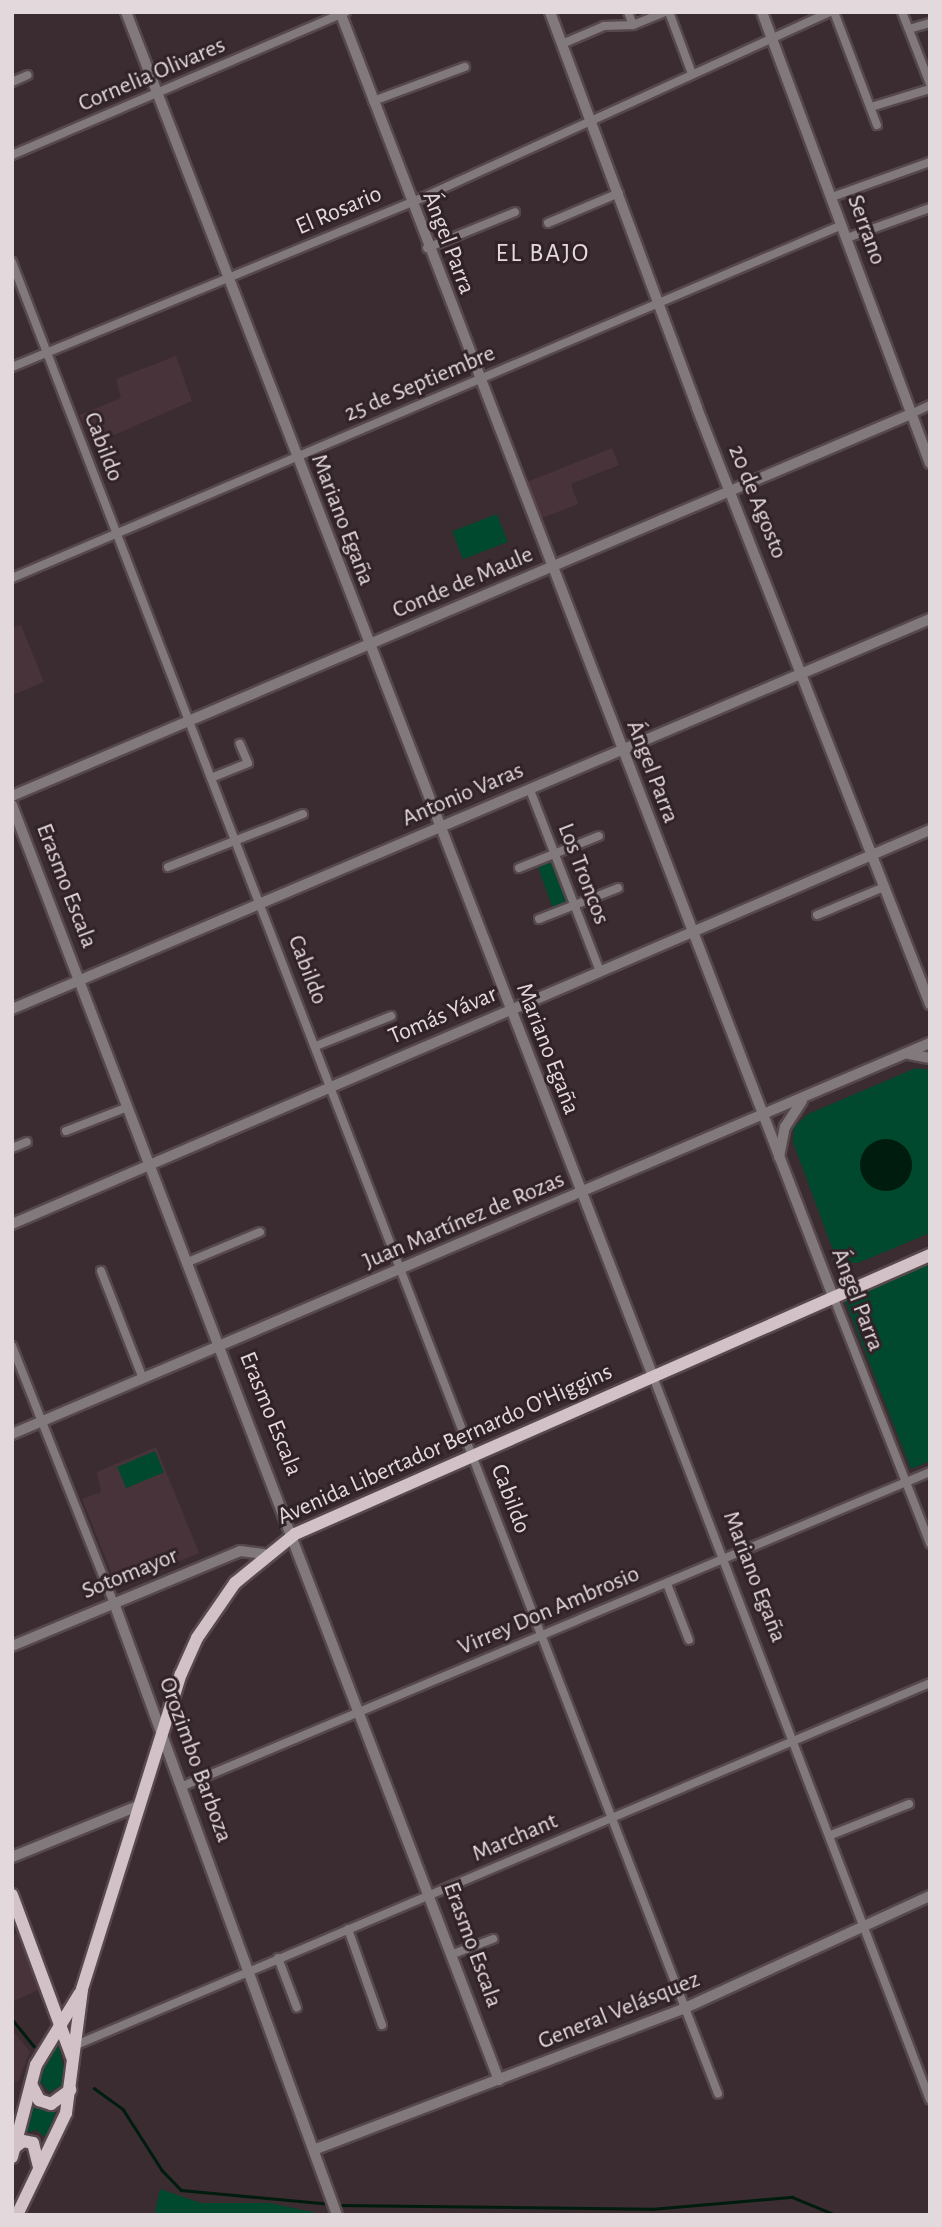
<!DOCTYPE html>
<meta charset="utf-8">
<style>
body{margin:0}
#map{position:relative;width:942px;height:2227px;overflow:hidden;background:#3b2c31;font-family:"Alegreya Sans",sans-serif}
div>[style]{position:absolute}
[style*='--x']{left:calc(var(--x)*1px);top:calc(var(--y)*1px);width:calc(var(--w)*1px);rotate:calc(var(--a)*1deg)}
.built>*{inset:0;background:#49333b}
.green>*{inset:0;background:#00492f;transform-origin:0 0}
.water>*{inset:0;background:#001c0f}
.round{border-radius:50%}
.stream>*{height:2.5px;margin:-1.25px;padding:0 1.25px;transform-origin:1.25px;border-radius:1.25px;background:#001c0f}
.roads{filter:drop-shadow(2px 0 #56484c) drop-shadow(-2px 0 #56484c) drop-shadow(0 2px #56484c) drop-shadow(0 -2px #56484c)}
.minor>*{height:8px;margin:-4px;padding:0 4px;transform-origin:4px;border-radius:4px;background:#81797c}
.tertiary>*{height:10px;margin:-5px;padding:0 5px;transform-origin:5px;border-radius:5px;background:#81797c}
.primary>*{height:12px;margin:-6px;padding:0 6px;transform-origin:6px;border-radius:6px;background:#d2c1c7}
span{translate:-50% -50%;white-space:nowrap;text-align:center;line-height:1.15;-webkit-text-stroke:6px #312228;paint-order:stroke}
.street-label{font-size:24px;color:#e3d9dc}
.neighbourhood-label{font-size:26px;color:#e3d9dc;letter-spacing:2px}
.frame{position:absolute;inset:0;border:14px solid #e3d9dc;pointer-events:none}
</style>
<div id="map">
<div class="built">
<div style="clip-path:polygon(176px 356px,192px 401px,93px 444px,80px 415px,121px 398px,116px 379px)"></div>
<div style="clip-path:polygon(612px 448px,619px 465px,571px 484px,578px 504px,542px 518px,527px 482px)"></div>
<div style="clip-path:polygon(21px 625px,44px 682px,12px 695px,12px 628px)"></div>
<div style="clip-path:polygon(156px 1447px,199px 1553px,117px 1587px,82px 1499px,101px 1492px,97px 1472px)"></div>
<div style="clip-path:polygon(18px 1933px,38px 1990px,12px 2002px,12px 1936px)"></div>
<div style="clip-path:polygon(12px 2030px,30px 2052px,18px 2082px,12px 2080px)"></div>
</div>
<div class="green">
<div style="left:497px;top:514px;width:30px;height:48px;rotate:69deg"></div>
<div style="left:552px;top:859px;width:47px;height:16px;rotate:70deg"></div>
<div style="clip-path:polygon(916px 1068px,930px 1070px,930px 1233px,858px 1263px,844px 1263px,834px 1253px,793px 1142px,794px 1127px,808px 1114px)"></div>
<div style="clip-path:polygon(930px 1261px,930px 1461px,911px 1469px,844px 1298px)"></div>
<div style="left:155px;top:1451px;width:23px;height:41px;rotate:67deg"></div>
<div style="clip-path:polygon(56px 2035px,65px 2073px,63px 2085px,49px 2092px,39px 2080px)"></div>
<div style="clip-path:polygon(35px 2103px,46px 2110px,58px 2105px,47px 2138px,36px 2130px,25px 2133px)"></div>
<div style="clip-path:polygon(160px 2189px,201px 2203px,269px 2203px,327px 2215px,161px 2215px,155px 2213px)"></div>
</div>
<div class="water">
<div class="round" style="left:860px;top:1139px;width:52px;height:52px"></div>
</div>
<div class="stream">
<div style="--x:12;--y:2019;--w:35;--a:51"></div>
<div style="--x:94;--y:2088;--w:36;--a:36"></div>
<div style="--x:123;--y:2109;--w:72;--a:57.4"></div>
<div style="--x:162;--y:2170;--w:28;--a:46"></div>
<div style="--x:181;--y:2190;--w:151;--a:5.3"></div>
<div style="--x:338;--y:2205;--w:313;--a:0.7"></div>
<div style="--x:651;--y:2209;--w:142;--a:-4.9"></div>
<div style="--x:792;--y:2197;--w:48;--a:22.2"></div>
</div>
<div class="roads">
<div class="minor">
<div style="--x:628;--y:12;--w:14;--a:69"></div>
<div style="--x:669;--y:12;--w:66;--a:69.6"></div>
<div style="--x:834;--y:12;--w:121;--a:69.2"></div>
<div style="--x:902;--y:12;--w:77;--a:68.7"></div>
<div style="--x:909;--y:29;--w:22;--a:-16"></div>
<div style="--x:562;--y:44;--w:46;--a:-23.2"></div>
<div style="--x:604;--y:26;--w:29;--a:-2"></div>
<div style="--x:633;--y:25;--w:35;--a:-22"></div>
<div style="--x:12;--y:82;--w:17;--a:-24"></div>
<div style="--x:373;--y:101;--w:98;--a:-20.3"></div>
<div style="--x:871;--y:107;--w:62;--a:-17"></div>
<div style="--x:12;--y:155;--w:363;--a:-23.2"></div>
<div style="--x:832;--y:197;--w:104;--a:-19.7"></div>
<div style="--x:548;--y:223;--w:77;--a:-22.9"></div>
<div style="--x:847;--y:238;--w:88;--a:-19.9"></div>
<div style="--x:427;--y:248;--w:95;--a:-22.2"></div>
<div style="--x:12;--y:262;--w:1963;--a:68.92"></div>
<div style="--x:12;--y:367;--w:446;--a:-22.4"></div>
<div style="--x:424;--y:197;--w:446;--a:-24.5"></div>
<div style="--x:911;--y:414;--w:21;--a:-25"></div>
<div style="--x:12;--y:578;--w:902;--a:-23.04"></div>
<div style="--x:211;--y:778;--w:40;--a:-22"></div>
<div style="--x:248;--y:763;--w:21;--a:-113"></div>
<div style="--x:530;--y:790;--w:194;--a:68.9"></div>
<div style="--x:168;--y:867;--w:145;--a:-21.4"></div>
<div style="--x:519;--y:868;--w:86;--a:-21.8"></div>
<div style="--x:817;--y:915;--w:73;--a:-22.7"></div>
<div style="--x:539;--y:919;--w:85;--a:-21.4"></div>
<div style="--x:316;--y:1046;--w:81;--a:-21.8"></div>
<div style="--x:66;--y:1131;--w:66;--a:-21.2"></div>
<div style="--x:12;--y:1148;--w:16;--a:-22"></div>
<div style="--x:188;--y:1262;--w:78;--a:-22.6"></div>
<div style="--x:101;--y:1271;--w:116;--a:68.7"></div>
<div style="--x:833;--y:1296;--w:266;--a:68.6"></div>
<div style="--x:12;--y:1346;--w:277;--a:68.4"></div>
<div style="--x:652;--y:1374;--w:777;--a:69.05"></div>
<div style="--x:667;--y:1584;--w:60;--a:68.6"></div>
<div style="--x:183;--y:1786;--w:810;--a:-22.8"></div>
<div style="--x:831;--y:1835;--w:84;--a:-21.7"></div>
<div style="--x:348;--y:1929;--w:102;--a:70.5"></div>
<div style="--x:453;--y:1954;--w:43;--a:-20.6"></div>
<div style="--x:278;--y:1958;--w:53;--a:69.2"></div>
<div style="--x:76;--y:2045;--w:928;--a:-22.97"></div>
</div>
<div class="tertiary">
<div style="--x:126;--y:12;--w:1460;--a:68.88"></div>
<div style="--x:340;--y:12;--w:1375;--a:69"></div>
<div style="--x:550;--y:12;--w:422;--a:69.6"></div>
<div style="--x:697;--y:408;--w:640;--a:68.65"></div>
<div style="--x:762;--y:12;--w:481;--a:69.6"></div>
<div style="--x:12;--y:796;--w:977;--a:-23.02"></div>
<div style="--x:12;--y:805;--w:1365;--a:69.1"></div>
<div style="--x:12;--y:1009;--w:997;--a:-23.02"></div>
<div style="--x:909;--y:1054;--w:21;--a:11"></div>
<div style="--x:779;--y:1157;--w:31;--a:-79"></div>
<div style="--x:785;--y:1127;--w:31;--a:-57"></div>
<div style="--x:12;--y:1224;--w:999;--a:-23.23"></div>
<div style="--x:12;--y:1434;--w:998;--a:-23.07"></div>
<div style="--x:114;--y:1603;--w:651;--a:69.98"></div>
<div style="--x:12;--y:1646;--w:247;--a:-22.6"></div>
<div style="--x:240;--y:1551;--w:24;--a:7"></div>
<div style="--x:12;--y:1857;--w:138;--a:-22.1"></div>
<div style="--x:316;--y:2149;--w:395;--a:-20.9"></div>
<div style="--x:685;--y:2008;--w:269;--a:-24.6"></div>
</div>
<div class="primary">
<div style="--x:12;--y:1895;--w:173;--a:69.7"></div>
<div style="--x:32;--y:2086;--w:16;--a:63"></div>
<div style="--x:39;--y:2100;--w:13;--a:18"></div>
<div style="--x:51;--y:2104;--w:24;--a:-36"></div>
<div style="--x:14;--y:2148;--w:11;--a:-38"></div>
<div style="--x:23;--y:2141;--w:10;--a:11"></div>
<div style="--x:33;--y:2143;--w:25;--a:76"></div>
<div style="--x:12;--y:2157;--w:95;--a:-75.4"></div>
<div style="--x:36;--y:2065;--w:84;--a:-58.6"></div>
<div style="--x:17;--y:2215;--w:113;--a:-64.3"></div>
<div style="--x:66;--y:2113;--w:125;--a:-82.6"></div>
<div style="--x:82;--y:1989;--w:330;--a:-72.6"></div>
<div style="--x:181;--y:1674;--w:39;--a:-66"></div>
<div style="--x:197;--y:1638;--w:67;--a:-55.4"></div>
<div style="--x:235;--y:1583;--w:77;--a:-39.2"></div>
<div style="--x:295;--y:1534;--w:694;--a:-23.72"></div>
</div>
</div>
<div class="street-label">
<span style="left:152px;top:75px;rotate:-23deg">Cornelia Olivares</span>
<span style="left:339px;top:211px;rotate:-23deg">El Rosario</span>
<span style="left:866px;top:230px;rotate:70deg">Serrano</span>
<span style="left:448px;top:243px;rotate:69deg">Ángel Parra</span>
<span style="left:420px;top:384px;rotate:-23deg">25 de Septiembre</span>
<span style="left:103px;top:447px;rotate:69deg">Cabildo</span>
<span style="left:757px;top:502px;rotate:68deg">20 de Agosto</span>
<span style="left:342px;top:520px;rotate:69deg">Mariano Egaña</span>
<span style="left:463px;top:583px;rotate:-23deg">Conde de Maule</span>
<span style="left:652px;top:772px;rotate:69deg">Ángel Parra</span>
<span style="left:463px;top:795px;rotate:-23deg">Antonio Varas</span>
<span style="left:583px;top:874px;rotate:69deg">Los Troncos</span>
<span style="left:66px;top:886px;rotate:69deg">Erasmo Escala</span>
<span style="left:307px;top:970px;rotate:69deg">Cabildo</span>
<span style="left:443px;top:1016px;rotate:-23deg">Tomás Yávar</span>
<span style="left:547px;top:1049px;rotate:69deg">Mariano Egaña</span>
<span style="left:464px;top:1221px;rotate:-23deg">Juan Martínez de Rozas</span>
<span style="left:857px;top:1300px;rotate:69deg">Ángel Parra</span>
<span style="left:270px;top:1414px;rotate:68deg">Erasmo Escala</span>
<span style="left:445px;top:1445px;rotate:-24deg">Avenida Libertador Bernardo O'Higgins</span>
<span style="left:510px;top:1499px;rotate:69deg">Cabildo</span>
<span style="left:130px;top:1574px;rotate:-22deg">Sotomayor</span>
<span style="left:754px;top:1577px;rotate:69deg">Mariano Egaña</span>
<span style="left:549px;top:1611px;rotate:-23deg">Virrey Don Ambrosio</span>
<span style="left:195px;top:1760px;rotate:70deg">Orozimbo Barboza</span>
<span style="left:515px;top:1838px;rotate:-23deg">Marchant</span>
<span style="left:472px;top:1945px;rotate:70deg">Erasmo Escala</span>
<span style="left:619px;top:2011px;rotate:-22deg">General Velásquez</span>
</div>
<div class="neighbourhood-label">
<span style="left:543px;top:254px">EL BAJO</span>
</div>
<div class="frame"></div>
</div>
